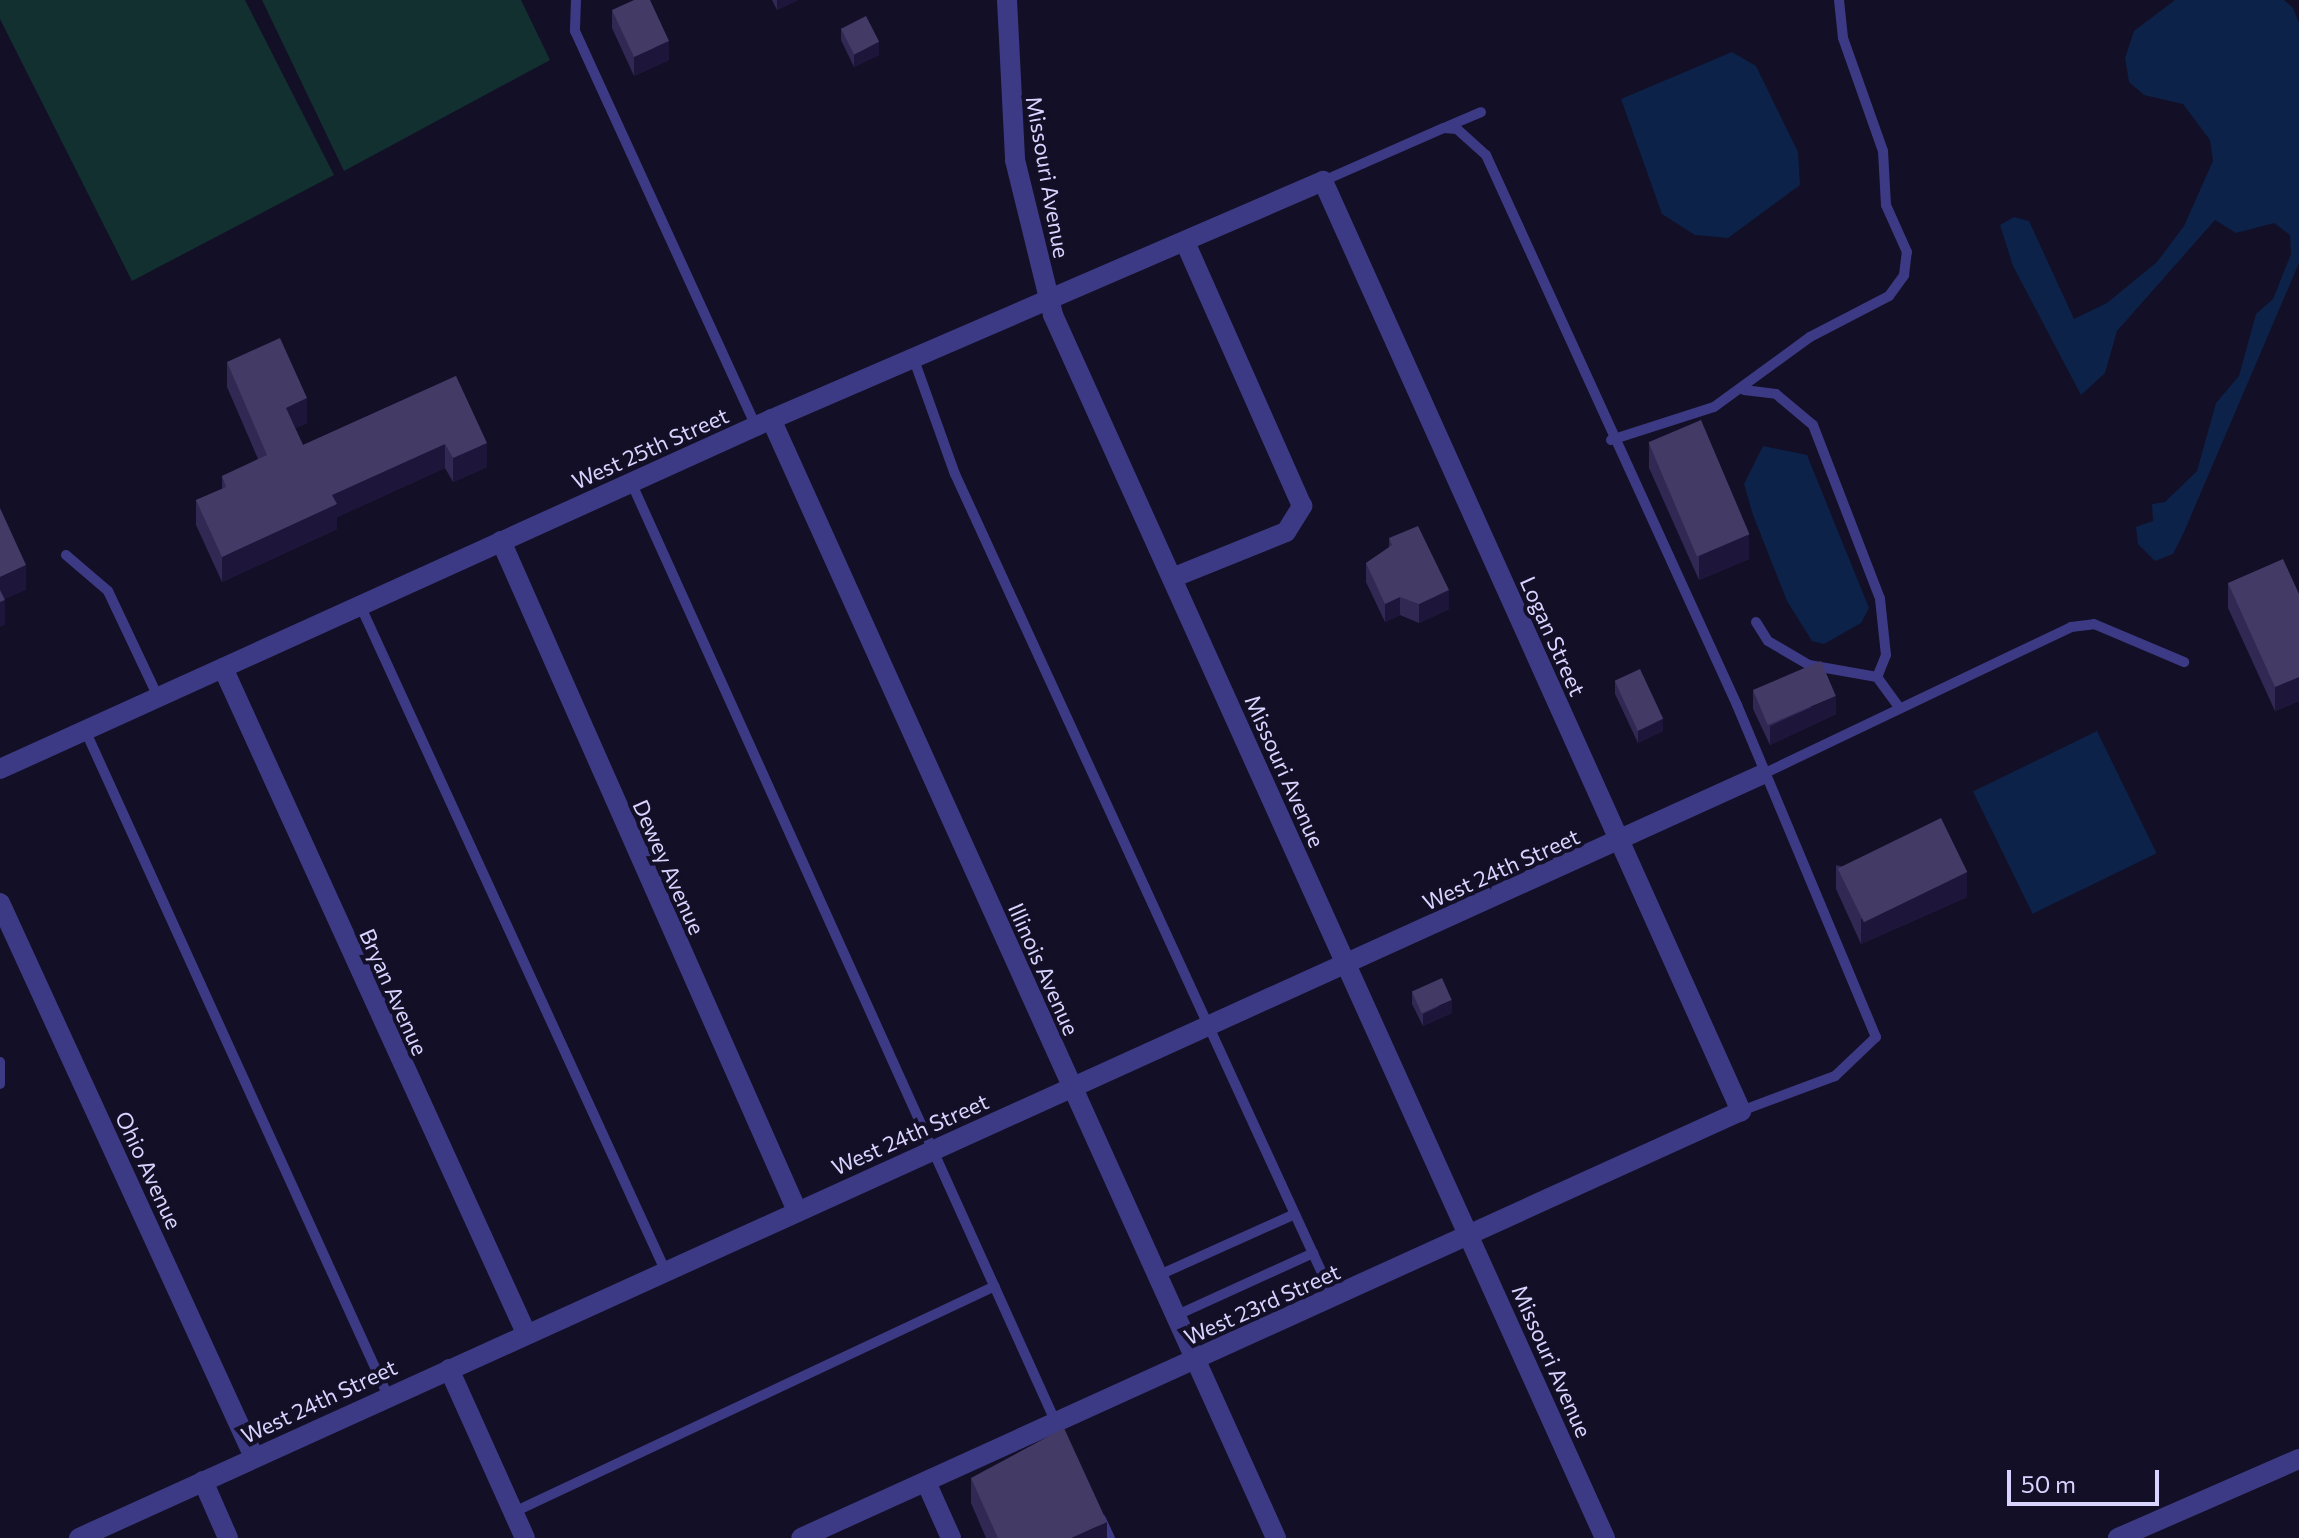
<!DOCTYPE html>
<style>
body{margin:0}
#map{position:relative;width:2299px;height:1538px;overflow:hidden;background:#130f26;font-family:Commissioner,sans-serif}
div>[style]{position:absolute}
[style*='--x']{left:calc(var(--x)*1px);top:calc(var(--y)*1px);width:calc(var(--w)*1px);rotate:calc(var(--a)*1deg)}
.green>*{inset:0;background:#12302f}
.water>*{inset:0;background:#0c2248;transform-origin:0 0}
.service>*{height:10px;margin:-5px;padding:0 5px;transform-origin:5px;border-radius:5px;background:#3d3a85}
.minor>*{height:20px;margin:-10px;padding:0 10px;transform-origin:10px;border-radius:10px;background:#3d3a85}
.tertiary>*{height:20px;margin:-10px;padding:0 10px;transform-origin:10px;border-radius:10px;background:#3d3a85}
.wall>*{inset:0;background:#312854}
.shaded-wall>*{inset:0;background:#1d163a}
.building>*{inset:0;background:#433a66;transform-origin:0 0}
span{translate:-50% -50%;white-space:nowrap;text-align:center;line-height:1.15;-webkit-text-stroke:8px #130f26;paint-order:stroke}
.street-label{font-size:22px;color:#d9d4ff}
.scale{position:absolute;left:2007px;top:1470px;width:152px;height:36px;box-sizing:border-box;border:4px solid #d9d4ff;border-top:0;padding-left:10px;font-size:24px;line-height:28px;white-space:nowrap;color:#d9d4ff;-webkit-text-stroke:6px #130f26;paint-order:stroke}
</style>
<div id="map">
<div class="green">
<div style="clip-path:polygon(0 0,245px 0,334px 175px,132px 281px,0 19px)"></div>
<div style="clip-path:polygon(262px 0,521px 0,550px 60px,344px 171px)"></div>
</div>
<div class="water">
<div style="clip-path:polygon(2175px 0,2284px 0,2293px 8px,2299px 23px,2299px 263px,2184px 532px,2173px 554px,2155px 561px,2138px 544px,2136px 527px,2153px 521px,2152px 504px,2165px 502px,2197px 471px,2216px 403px,2239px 376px,2256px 314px,2273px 299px,2291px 254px,2290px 235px,2274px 223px,2236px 233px,2215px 220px,2117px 331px,2105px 373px,2081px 395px,2013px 266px,2000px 225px,2014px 217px,2029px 221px,2074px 319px,2107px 303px,2157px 262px,2184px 226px,2213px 161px,2210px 140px,2183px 104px,2144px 95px,2129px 82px,2125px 58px,2134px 31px)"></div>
<div style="clip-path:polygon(1732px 52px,1756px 66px,1798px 152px,1800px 185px,1728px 238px,1695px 235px,1662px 214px,1621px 99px)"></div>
<div style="clip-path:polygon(1763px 446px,1807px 455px,1869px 608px,1861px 623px,1824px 644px,1812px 641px,1787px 601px,1753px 515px,1744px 484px)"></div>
<div style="left:2097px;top:731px;width:136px;height:138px;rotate:64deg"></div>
</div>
<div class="service">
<div style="--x:576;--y:0;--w:31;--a:92"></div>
<div style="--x:575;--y:31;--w:434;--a:65.4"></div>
<div style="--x:1446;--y:127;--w:38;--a:-23"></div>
<div style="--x:1323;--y:181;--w:132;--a:-23.7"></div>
<div style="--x:1444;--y:128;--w:13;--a:4"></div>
<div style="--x:1457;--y:129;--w:39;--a:42"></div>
<div style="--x:1486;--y:155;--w:605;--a:65.47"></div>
<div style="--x:1737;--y:705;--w:360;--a:67.3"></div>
<div style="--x:1876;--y:1037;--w:57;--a:136.4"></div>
<div style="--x:1835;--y:1076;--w:100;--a:159.6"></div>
<div style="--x:913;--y:357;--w:124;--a:70.3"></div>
<div style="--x:955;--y:474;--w:906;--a:65.33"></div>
<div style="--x:1744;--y:390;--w:32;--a:7"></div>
<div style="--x:1776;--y:394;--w:48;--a:40"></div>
<div style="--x:1813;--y:425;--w:186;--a:68.9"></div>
<div style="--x:1880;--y:599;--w:56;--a:83.9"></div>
<div style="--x:1886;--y:655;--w:24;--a:112"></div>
<div style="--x:1611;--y:440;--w:108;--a:-17.8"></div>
<div style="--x:1714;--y:407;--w:119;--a:-36.1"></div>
<div style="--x:1810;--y:337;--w:89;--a:-27.4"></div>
<div style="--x:1889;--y:296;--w:26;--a:-54"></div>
<div style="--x:1904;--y:275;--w:23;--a:-83"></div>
<div style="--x:1907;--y:252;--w:51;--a:-114.1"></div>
<div style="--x:1886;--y:205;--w:54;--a:-93.2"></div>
<div style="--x:1883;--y:151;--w:120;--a:-109.5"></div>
<div style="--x:1843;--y:38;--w:38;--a:-96"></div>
<div style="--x:631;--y:482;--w:1035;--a:65.69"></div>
<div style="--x:66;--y:555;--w:55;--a:40.6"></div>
<div style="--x:108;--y:591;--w:117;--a:64.7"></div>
<div style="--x:360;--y:605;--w:732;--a:65.36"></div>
<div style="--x:1756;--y:622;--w:22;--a:58"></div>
<div style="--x:1768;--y:641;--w:48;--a:30.3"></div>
<div style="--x:1809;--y:665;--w:69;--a:10"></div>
<div style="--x:1877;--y:677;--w:37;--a:54"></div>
<div style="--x:85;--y:730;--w:732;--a:65.54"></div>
<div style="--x:1761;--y:775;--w:344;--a:-25.5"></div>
<div style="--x:2071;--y:627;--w:23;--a:-7"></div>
<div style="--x:2094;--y:624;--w:98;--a:22.9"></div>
<div style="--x:0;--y:1062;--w:22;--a:90"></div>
<div style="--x:1157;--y:1276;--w:151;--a:-24.2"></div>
<div style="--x:1175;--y:1316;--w:152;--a:-24.5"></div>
<div style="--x:514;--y:1512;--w:531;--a:-25.17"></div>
<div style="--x:1101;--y:1519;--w:21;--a:65"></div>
</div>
<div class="minor">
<div style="--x:771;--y:419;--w:1228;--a:65.71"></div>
<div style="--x:501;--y:541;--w:732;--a:66.16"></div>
<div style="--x:1172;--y:578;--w:123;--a:-22"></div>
<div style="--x:1286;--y:532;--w:31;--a:-58"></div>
<div style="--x:1302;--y:506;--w:289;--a:-113.9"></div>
<div style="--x:223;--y:668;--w:731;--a:65.5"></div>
<div style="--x:0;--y:769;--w:830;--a:-24.4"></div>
<div style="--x:756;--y:426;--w:618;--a:-23.37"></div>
<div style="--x:1323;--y:181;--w:1020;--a:65.8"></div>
<div style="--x:1741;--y:1111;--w:1032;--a:155.57"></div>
<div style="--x:0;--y:903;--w:609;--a:65.37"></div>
<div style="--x:449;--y:1369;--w:185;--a:65.8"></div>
<div style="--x:203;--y:1481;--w:62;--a:66.3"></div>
<div style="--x:926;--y:1482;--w:61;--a:65.9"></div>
<div style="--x:79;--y:1538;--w:1847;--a:-24.4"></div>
<div style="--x:2118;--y:1538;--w:197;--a:-23.6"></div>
</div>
<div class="tertiary">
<div style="--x:1007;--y:0;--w:160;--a:87.1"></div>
<div style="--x:1015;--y:160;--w:160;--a:76.2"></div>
<div style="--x:1053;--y:315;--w:1342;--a:65.71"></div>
</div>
<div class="wall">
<div style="clip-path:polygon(772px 0,798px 0,777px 10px)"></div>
<div style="clip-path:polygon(612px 10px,669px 60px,634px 76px,612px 28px)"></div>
<div style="clip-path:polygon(841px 28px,879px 55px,854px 67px,841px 40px)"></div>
<div style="clip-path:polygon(227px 362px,307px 423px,295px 428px,303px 445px,456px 376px,487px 467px,453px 482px,445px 468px,337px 517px,337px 529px,222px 582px,196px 525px,196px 500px,222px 489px,222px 476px,258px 459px,227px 387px)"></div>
<div style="clip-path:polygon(1649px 443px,1749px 559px,1699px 580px,1649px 468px)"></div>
<div style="clip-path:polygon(1389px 538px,1449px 609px,1419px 623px,1400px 615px,1385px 622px,1366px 582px,1366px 563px,1389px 548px)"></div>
<div style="clip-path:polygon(2228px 583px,2299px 594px,2299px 701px,2275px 711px,2228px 608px)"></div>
<div style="clip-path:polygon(1615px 681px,1663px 731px,1638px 743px,1615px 694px)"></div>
<div style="clip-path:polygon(1753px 691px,1836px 714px,1770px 745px,1753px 709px)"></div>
<div style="clip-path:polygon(1836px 865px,1967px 897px,1861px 944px,1836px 889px)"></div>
<div style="clip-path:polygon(1412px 992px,1452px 1013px,1423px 1026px,1412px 1004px)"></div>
<div style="clip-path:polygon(971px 1478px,1107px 1538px,986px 1538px,971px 1503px)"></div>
</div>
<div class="shaded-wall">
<div style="clip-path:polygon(777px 0,798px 0,777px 10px)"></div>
<div style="clip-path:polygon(669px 41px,669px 60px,634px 76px,634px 57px)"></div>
<div style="clip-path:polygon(879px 42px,879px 55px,854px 67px,854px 54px)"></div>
<div style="clip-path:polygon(307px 398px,307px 423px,286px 432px,286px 408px)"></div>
<div style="clip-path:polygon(487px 443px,487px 467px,453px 482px,453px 458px)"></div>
<div style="clip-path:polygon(445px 444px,445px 468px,337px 517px,337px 529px,222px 582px,222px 557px,332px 495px)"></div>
<div style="clip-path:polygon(1749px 534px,1749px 559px,1699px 580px,1699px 556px)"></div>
<div style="clip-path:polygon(26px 565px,26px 590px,0 601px,0 577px)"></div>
<div style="clip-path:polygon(1449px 590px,1449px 609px,1419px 623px,1419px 604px)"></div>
<div style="clip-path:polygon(1400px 597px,1400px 615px,1385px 622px,1385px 604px)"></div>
<div style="clip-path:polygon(5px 600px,5px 625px,0 627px,0 602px)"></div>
<div style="clip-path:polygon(2299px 677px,2299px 701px,2275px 711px,2275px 687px)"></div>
<div style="clip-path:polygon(1836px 696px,1836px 714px,1770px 745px,1770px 726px)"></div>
<div style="clip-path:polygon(1663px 719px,1663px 731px,1638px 743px,1638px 731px)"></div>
<div style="clip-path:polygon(1967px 872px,1967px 897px,1861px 944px,1861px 919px)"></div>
<div style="clip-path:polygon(1452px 1000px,1452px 1013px,1423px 1026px,1423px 1014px)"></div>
<div style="clip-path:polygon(1107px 1522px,1107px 1538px,1071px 1538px)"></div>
</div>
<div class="building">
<div style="clip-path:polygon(634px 0,650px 0,669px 41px,634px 57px,612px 10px)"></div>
<div style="left:866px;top:16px;width:29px;height:28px;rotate:63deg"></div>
<div style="clip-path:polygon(280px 338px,307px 398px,286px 408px,303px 445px,456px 376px,487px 443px,453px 458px,445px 444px,332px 495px,337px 504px,222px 557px,196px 500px,226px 487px,222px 476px,267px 455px,227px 362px)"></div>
<div style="left:1701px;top:420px;width:124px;height:57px;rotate:67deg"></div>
<div style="clip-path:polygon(0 508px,26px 565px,0 577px)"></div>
<div style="clip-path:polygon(1418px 526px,1449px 590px,1419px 604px,1400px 597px,1385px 604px,1366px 563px,1392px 545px,1389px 538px)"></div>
<div style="clip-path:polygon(2283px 559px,2299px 594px,2299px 677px,2275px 687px,2228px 583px)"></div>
<div style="clip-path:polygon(0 590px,5px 600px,0 602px)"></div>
<div style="left:1821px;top:661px;width:38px;height:74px;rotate:67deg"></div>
<div style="left:1640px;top:669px;width:55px;height:28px;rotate:65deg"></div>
<div style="left:1941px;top:818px;width:60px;height:115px;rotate:64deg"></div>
<div style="left:1442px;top:978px;width:24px;height:33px;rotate:66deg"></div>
<div style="clip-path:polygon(1064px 1428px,1107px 1522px,1071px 1538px,998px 1538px,971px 1478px)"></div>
</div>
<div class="street-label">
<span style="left:1048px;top:177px;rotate:80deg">Missouri Avenue</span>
<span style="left:650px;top:448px;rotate:-24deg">West 25th Street</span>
<span style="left:1553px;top:636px;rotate:66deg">Logan Street</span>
<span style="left:1285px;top:771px;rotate:66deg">Missouri Avenue</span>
<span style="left:669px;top:867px;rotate:66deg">Dewey Avenue</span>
<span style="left:1501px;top:869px;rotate:-24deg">West 24th Street</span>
<span style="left:1044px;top:969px;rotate:66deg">Illinois Avenue</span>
<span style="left:394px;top:992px;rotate:66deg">Bryan Avenue</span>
<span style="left:910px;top:1134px;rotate:-24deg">West 24th Street</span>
<span style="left:149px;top:1170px;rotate:65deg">Ohio Avenue</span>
<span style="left:1262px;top:1304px;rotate:-24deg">West 23rd Street</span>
<span style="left:1552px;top:1361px;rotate:66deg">Missouri Avenue</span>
<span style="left:319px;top:1401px;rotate:-25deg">West 24th Street</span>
</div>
<div class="scale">50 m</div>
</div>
